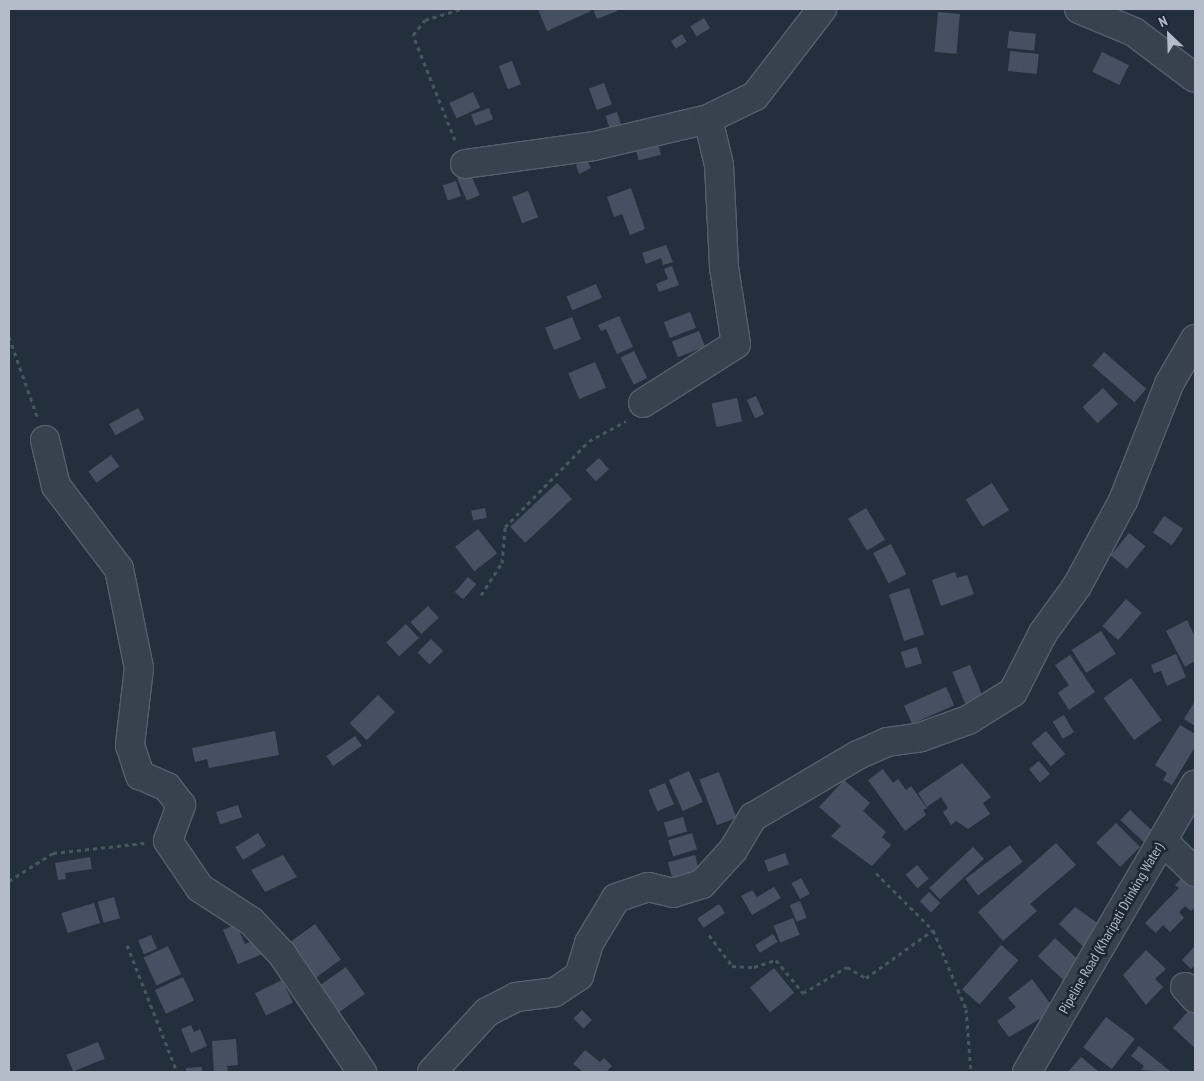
<!DOCTYPE html>
<style>
body{margin:0}
#map{position:relative;width:1204px;height:1081px;overflow:hidden;background:#242f3e;font-family:"PT Sans Narrow",sans-serif}
div>[style]{position:absolute}
[style*='--x']{left:calc(var(--x)*1px);top:calc(var(--y)*1px);width:calc(var(--w)*1px);rotate:calc(var(--a)*1deg)}
.building>*{inset:0;background:#455162;transform-origin:0 0}
.path>*{height:3px;margin-top:-1.5px;transform-origin:0;background:repeating-linear-gradient(90deg,#44595c 0 4px,transparent 0 8px)}
.roads{filter:drop-shadow(1px 0 #565f6c) drop-shadow(-1px 0 #565f6c) drop-shadow(0 1px #565f6c) drop-shadow(0 -1px #565f6c)}
.minor>*{height:28px;margin:-14px;padding:0 14px;transform-origin:14px;border-radius:14px;background:#38414e}
span{translate:-50% -50%;white-space:nowrap;text-align:center;line-height:1.15;-webkit-text-stroke:5px #1d2633;paint-order:stroke}
.street-label{font-size:14px;color:#b4bcc9}
.frame{position:absolute;inset:0;border:10px solid #b4bcc9;pointer-events:none}
.north{position:absolute;left:1144px;top:10px;width:50px;height:50px;-webkit-text-stroke:4px #1d2633;paint-order:stroke;rotate:336deg;font-size:14px;font-weight:700;line-height:20px;text-align:center;color:#b4bcc9}
.north::after{content:'';display:block;margin:auto;width:18px;height:22px;background:#b4bcc9;clip-path:polygon(50% 0,100% 100%,50% 72%,0 100%)}
</style>
<div id="map">
<div class="building">
<div style="clip-path:polygon(538px 9px,590px 9px,591px 11px,547px 31px)"></div>
<div style="clip-path:polygon(593px 9px,616px 9px,617px 11px,597px 19px)"></div>
<div style="left:938px;top:12px;width:22px;height:40px;rotate:5deg"></div>
<div style="left:704px;top:18px;width:12px;height:16px;rotate:59deg"></div>
<div style="left:1009px;top:31px;width:27px;height:17px;rotate:6deg"></div>
<div style="left:682px;top:34px;width:9px;height:13px;rotate:58deg"></div>
<div style="left:1010px;top:51px;width:29px;height:20px;rotate:6deg"></div>
<div style="left:1102px;top:52px;width:30px;height:22px;rotate:26deg"></div>
<div style="left:512px;top:61px;width:25px;height:14px;rotate:69deg"></div>
<div style="left:604px;top:83px;width:23px;height:16px;rotate:70deg"></div>
<div style="left:473px;top:92px;width:17px;height:26px;rotate:65deg"></div>
<div style="left:489px;top:108px;width:12px;height:19px;rotate:70deg"></div>
<div style="left:617px;top:112px;width:20px;height:12px;rotate:72deg"></div>
<div style="left:658px;top:143px;width:12px;height:23px;rotate:76deg"></div>
<div style="clip-path:polygon(587px 160px,591px 168px,579px 174px,576px 165px)"></div>
<div style="left:470px;top:173px;width:24px;height:14px;rotate:66deg"></div>
<div style="left:456px;top:181px;width:16px;height:14px;rotate:72deg"></div>
<div style="clip-path:polygon(631px 188px,645px 229px,630px 235px,622px 214px,614px 217px,607px 197px)"></div>
<div style="left:528px;top:191px;width:28px;height:17px;rotate:69deg"></div>
<div style="clip-path:polygon(666px 245px,673px 262px,663px 265px,661px 258px,646px 264px,642px 253px)"></div>
<div style="clip-path:polygon(672px 266px,679px 285px,659px 292px,656px 284px,668px 279px,664px 269px)"></div>
<div style="left:596px;top:284px;width:15px;height:32px;rotate:67deg"></div>
<div style="left:690px;top:312px;width:17px;height:28px;rotate:69deg"></div>
<div style="clip-path:polygon(619px 316px,633px 347px,617px 354px,606px 329px,601px 331px,598px 325px)"></div>
<div style="left:572px;top:317px;width:24px;height:29px;rotate:68deg"></div>
<div style="left:699px;top:331px;width:17px;height:29px;rotate:69deg"></div>
<div style="left:634px;top:351px;width:30px;height:15px;rotate:64deg"></div>
<div style="left:1104px;top:352px;width:56px;height:18px;rotate:41deg"></div>
<div style="left:595px;top:362px;width:28px;height:29px;rotate:67deg"></div>
<div style="left:1103px;top:388px;width:22px;height:28px;rotate:47deg"></div>
<div style="left:756px;top:396px;width:20px;height:10px;rotate:66deg"></div>
<div style="left:737px;top:398px;width:24px;height:26px;rotate:78deg"></div>
<div style="left:138px;top:408px;width:13px;height:33px;rotate:61deg"></div>
<div style="left:111px;top:455px;width:14px;height:28px;rotate:54deg"></div>
<div style="left:599px;top:458px;width:15px;height:18px;rotate:48deg"></div>
<div style="left:557px;top:483px;width:22px;height:64px;rotate:47deg"></div>
<div style="left:992px;top:483px;width:32px;height:31px;rotate:58deg"></div>
<div style="left:485px;top:508px;width:10px;height:14px;rotate:79deg"></div>
<div style="left:866px;top:508px;width:37px;height:21px;rotate:59deg"></div>
<div style="left:1164px;top:516px;width:23px;height:20px;rotate:34deg"></div>
<div style="left:478px;top:529px;width:31px;height:29px;rotate:52deg"></div>
<div style="left:1129px;top:533px;width:21px;height:29px;rotate:39deg"></div>
<div style="left:891px;top:544px;width:34px;height:20px;rotate:63deg"></div>
<div style="clip-path:polygon(955px 572px,957px 578px,967px 575px,974px 594px,941px 606px,932px 580px)"></div>
<div style="left:468px;top:577px;width:11px;height:20px;rotate:41deg"></div>
<div style="left:909px;top:588px;width:49px;height:21px;rotate:72deg"></div>
<div style="left:1126px;top:599px;width:21px;height:36px;rotate:41deg"></div>
<div style="left:428px;top:606px;width:16px;height:24px;rotate:47deg"></div>
<div style="clip-path:polygon(1187px 620px,1195px 637px,1195px 661px,1185px 667px,1166px 631px)"></div>
<div style="left:406px;top:624px;width:19px;height:27px;rotate:47deg"></div>
<div style="left:1101px;top:631px;width:27px;height:35px;rotate:57deg"></div>
<div style="left:431px;top:639px;width:17px;height:19px;rotate:45deg"></div>
<div style="left:917px;top:647px;width:17px;height:17px;rotate:73deg"></div>
<div style="clip-path:polygon(1176px 654px,1186px 677px,1167px 686px,1161px 671px,1154px 673px,1151px 665px)"></div>
<div style="clip-path:polygon(1070px 655px,1095px 692px,1069px 710px,1058px 693px,1069px 685px,1055px 665px)"></div>
<div style="left:970px;top:665px;width:38px;height:19px;rotate:68deg"></div>
<div style="left:1131px;top:678px;width:52px;height:34px;rotate:54deg"></div>
<div style="left:946px;top:687px;width:20px;height:46px;rotate:66deg"></div>
<div style="left:378px;top:695px;width:24px;height:40px;rotate:45deg"></div>
<div style="clip-path:polygon(1195px 701px,1195px 726px,1184px 719px)"></div>
<div style="left:1064px;top:715px;width:20px;height:13px;rotate:60deg"></div>
<div style="clip-path:polygon(1180px 725px,1195px 734px,1195px 747px,1172px 785px,1163px 780px,1167px 773px,1155px 765px)"></div>
<div style="clip-path:polygon(275px 731px,279px 755px,209px 768px,207px 759px,195px 762px,192px 748px)"></div>
<div style="left:1046px;top:731px;width:30px;height:19px;rotate:50deg"></div>
<div style="left:355px;top:736px;width:12px;height:35px;rotate:55deg"></div>
<div style="left:1039px;top:761px;width:17px;height:13px;rotate:50deg"></div>
<div style="clip-path:polygon(962px 763px,991px 797px,983px 803px,990px 814px,968px 829px,956px 821px,951px 825px,943px 812px,948px 808px,941px 797px,927px 807px,918px 793px)"></div>
<div style="clip-path:polygon(883px 769px,893px 783px,898px 779px,906px 790px,911px 786px,927px 808px,923px 810px,926px 815px,905px 831px,868px 780px)"></div>
<div style="left:689px;top:771px;width:34px;height:22px;rotate:66deg"></div>
<div style="left:719px;top:772px;width:49px;height:21px;rotate:69deg"></div>
<div style="clip-path:polygon(844px 780px,870px 803px,863px 811px,886px 832px,882px 837px,891px 845px,872px 866px,831px 836px,841px 826px,819px 807px)"></div>
<div style="left:665px;top:783px;width:23px;height:18px;rotate:67deg"></div>
<div style="left:238px;top:805px;width:13px;height:23px;rotate:72deg"></div>
<div style="left:1130px;top:810px;width:38px;height:14px;rotate:43deg"></div>
<div style="left:683px;top:817px;width:15px;height:20px;rotate:74deg"></div>
<div style="left:1116px;top:823px;width:34px;height:28px;rotate:45deg"></div>
<div style="left:258px;top:833px;width:15px;height:27px;rotate:58deg"></div>
<div style="left:692px;top:833px;width:17px;height:25px;rotate:73deg"></div>
<div style="clip-path:polygon(1056px 843px,1076px 865px,1030px 904px,1037px 911px,1003px 941px,978px 912px)"></div>
<div style="left:1010px;top:845px;width:21px;height:56px;rotate:53deg"></div>
<div style="left:973px;top:847px;width:16px;height:60px;rotate:47deg"></div>
<div style="left:785px;top:853px;width:12px;height:22px;rotate:70deg"></div>
<div style="clip-path:polygon(283px 855px,297px 877px,265px 892px,251px 870px)"></div>
<div style="left:695px;top:855px;width:23px;height:28px;rotate:75deg"></div>
<div style="clip-path:polygon(90px 857px,92px 869px,65px 873px,66px 879px,58px 880px,55px 863px)"></div>
<div style="left:917px;top:865px;width:18px;height:15px;rotate:49deg"></div>
<div style="clip-path:polygon(1184px 875px,1195px 883px,1195px 907px,1191px 911px,1185px 906px,1179px 912px,1184px 918px,1170px 932px,1163px 925px,1156px 933px,1145px 923px,1179px 888px,1175px 885px)"></div>
<div style="left:801px;top:878px;width:18px;height:11px;rotate:61deg"></div>
<div style="clip-path:polygon(774px 887px,781px 898px,752px 915px,741px 896px,752px 890px,757px 897px)"></div>
<div style="left:929px;top:892px;width:16px;height:13px;rotate:45deg"></div>
<div style="left:114px;top:897px;width:22px;height:17px;rotate:74deg"></div>
<div style="left:800px;top:901px;width:18px;height:11px;rotate:68deg"></div>
<div style="left:94px;top:903px;width:21px;height:34px;rotate:73deg"></div>
<div style="left:719px;top:904px;width:11px;height:26px;rotate:56deg"></div>
<div style="clip-path:polygon(1075px 907px,1106px 929px,1087px 950px,1059px 924px)"></div>
<div style="left:793px;top:918px;width:18px;height:21px;rotate:68deg"></div>
<div style="clip-path:polygon(236px 924px,245px 944px,259px 938px,265px 953px,238px 964px,223px 930px)"></div>
<div style="left:315px;top:924px;width:44px;height:34px;rotate:54deg"></div>
<div style="left:773px;top:934px;width:9px;height:21px;rotate:58deg"></div>
<div style="left:151px;top:935px;width:15px;height:14px;rotate:67deg"></div>
<div style="left:1055px;top:938px;width:38px;height:25px;rotate:43deg"></div>
<div style="left:1001px;top:945px;width:23px;height:59px;rotate:41deg"></div>
<div style="left:168px;top:946px;width:31px;height:27px;rotate:65deg"></div>
<div style="clip-path:polygon(1195px 946px,1195px 965px,1191px 969px,1182px 960px)"></div>
<div style="clip-path:polygon(1146px 950px,1166px 969px,1155px 979px,1163px 987px,1146px 1005px,1123px 975px)"></div>
<div style="left:346px;top:967px;width:33px;height:33px;rotate:55deg"></div>
<div style="left:774px;top:968px;width:32px;height:31px;rotate:51deg"></div>
<div style="left:183px;top:977px;width:26px;height:31px;rotate:65deg"></div>
<div style="clip-path:polygon(1032px 979px,1055px 1010px,1009px 1037px,997px 1021px,1016px 1007px,1008px 998px)"></div>
<div style="left:282px;top:980px;width:25px;height:30px;rotate:64deg"></div>
<div style="clip-path:polygon(1190px 1009px,1195px 1013px,1195px 1048px,1173px 1028px)"></div>
<div style="left:582px;top:1010px;width:14px;height:12px;rotate:45deg"></div>
<div style="left:1106px;top:1017px;width:36px;height:38px;rotate:37deg"></div>
<div style="clip-path:polygon(191px 1025px,194px 1032px,200px 1029px,207px 1046px,191px 1053px,181px 1029px)"></div>
<div style="clip-path:polygon(236px 1039px,238px 1065px,227px 1066px,228px 1072px,214px 1072px,212px 1041px)"></div>
<div style="left:98px;top:1042px;width:18px;height:34px;rotate:68deg"></div>
<div style="clip-path:polygon(1139px 1046px,1171px 1072px,1141px 1070px,1144px 1066px,1131px 1056px)"></div>
<div style="clip-path:polygon(585px 1050px,600px 1062px,604px 1058px,612px 1066px,606px 1072px,583px 1072px,573px 1064px)"></div>
<div style="clip-path:polygon(1081px 1057px,1099px 1072px,1068px 1072px)"></div>
<div style="clip-path:polygon(202px 1067px,202px 1072px,186px 1072px,186px 1068px)"></div>
</div>
<div class="path">
<div style="--x:455;--y:140;--w:113;--a:-111.8"></div>
<div style="--x:413;--y:35;--w:19;--a:-51"></div>
<div style="--x:425;--y:20;--w:37;--a:-17"></div>
<div style="--x:9;--y:337;--w:84;--a:70.5"></div>
<div style="--x:481;--y:595;--w:38;--a:-57"></div>
<div style="--x:502;--y:563;--w:36;--a:-85"></div>
<div style="--x:505;--y:527;--w:120;--a:-45.7"></div>
<div style="--x:589;--y:441;--w:42;--a:-28.4"></div>
<div style="--x:876;--y:873;--w:81;--a:45"></div>
<div style="--x:933;--y:930;--w:86;--a:67.3"></div>
<div style="--x:966;--y:1009;--w:63;--a:85.5"></div>
<div style="--x:9;--y:881;--w:52;--a:-32.5"></div>
<div style="--x:53;--y:853;--w:92;--a:-6.3"></div>
<div style="--x:709;--y:935;--w:39;--a:53"></div>
<div style="--x:732;--y:966;--w:22;--a:3"></div>
<div style="--x:754;--y:967;--w:23;--a:-18"></div>
<div style="--x:776;--y:960;--w:43;--a:50.7"></div>
<div style="--x:803;--y:993;--w:51;--a:-30.6"></div>
<div style="--x:847;--y:967;--w:22;--a:30"></div>
<div style="--x:866;--y:978;--w:82;--a:-35.6"></div>
<div style="--x:127;--y:945;--w:136;--a:68.5"></div>
</div>
<div class="roads">
<div class="minor">
<div style="--x:1079;--y:9;--w:60;--a:22.7"></div>
<div style="--x:1134;--y:32;--w:76;--a:37"></div>
<div style="--x:465;--y:164;--w:130;--a:-7.9"></div>
<div style="--x:594;--y:146;--w:117;--a:-13.3"></div>
<div style="--x:708;--y:119;--w:52;--a:-26.1"></div>
<div style="--x:755;--y:96;--w:110;--a:-52.4"></div>
<div style="--x:643;--y:403;--w:110;--a:-32.4"></div>
<div style="--x:736;--y:344;--w:78;--a:-98.9"></div>
<div style="--x:724;--y:267;--w:102;--a:-92.8"></div>
<div style="--x:719;--y:165;--w:47;--a:-103.4"></div>
<div style="--x:45;--y:440;--w:47;--a:76.6"></div>
<div style="--x:56;--y:486;--w:104;--a:52.8"></div>
<div style="--x:119;--y:569;--w:101;--a:78.6"></div>
<div style="--x:139;--y:668;--w:78;--a:96.7"></div>
<div style="--x:130;--y:745;--w:32;--a:72"></div>
<div style="--x:140;--y:775;--w:30;--a:24"></div>
<div style="--x:167;--y:787;--w:23;--a:52"></div>
<div style="--x:181;--y:805;--w:38;--a:110"></div>
<div style="--x:168;--y:841;--w:57;--a:55.8"></div>
<div style="--x:200;--y:888;--w:61;--a:32.9"></div>
<div style="--x:251;--y:921;--w:45;--a:46.8"></div>
<div style="--x:282;--y:954;--w:143;--a:55.9"></div>
<div style="--x:1163;--y:841;--w:45;--a:44.1"></div>
<div style="--x:1185;--y:987;--w:15;--a:48"></div>
<div style="--x:432;--y:1072;--w:81;--a:-47.5"></div>
<div style="--x:487;--y:1012;--w:33;--a:-27"></div>
<div style="--x:516;--y:997;--w:39;--a:-7"></div>
<div style="--x:555;--y:992;--w:29;--a:-34"></div>
<div style="--x:579;--y:976;--w:34;--a:-73"></div>
<div style="--x:589;--y:943;--w:52;--a:-59"></div>
<div style="--x:616;--y:898;--w:34;--a:-19"></div>
<div style="--x:648;--y:887;--w:26;--a:13"></div>
<div style="--x:673;--y:893;--w:30;--a:-17"></div>
<div style="--x:702;--y:884;--w:46;--a:-47.6"></div>
<div style="--x:733;--y:850;--w:39;--a:-59"></div>
<div style="--x:753;--y:817;--w:122;--a:-30.6"></div>
<div style="--x:858;--y:755;--w:32;--a:-24"></div>
<div style="--x:887;--y:742;--w:34;--a:-8"></div>
<div style="--x:921;--y:737;--w:50;--a:-19.9"></div>
<div style="--x:968;--y:720;--w:53;--a:-31.9"></div>
<div style="--x:1013;--y:692;--w:66;--a:-63"></div>
<div style="--x:1043;--y:633;--w:58;--a:-54.1"></div>
<div style="--x:1077;--y:586;--w:97;--a:-61.6"></div>
<div style="--x:1123;--y:501;--w:126;--a:-68.5"></div>
<div style="--x:1169;--y:384;--w:52;--a:-60"></div>
<div style="--x:1027;--y:1072;--w:333;--a:-59.7"></div>
</div>
</div>
<div class="street-label">
<span style="left:1111px;top:928px;rotate:-60deg">Pipeline Road (Kharipati Drinking Water)</span>
</div>
<div class="frame"></div>
<div class="north">N</div>
</div>
